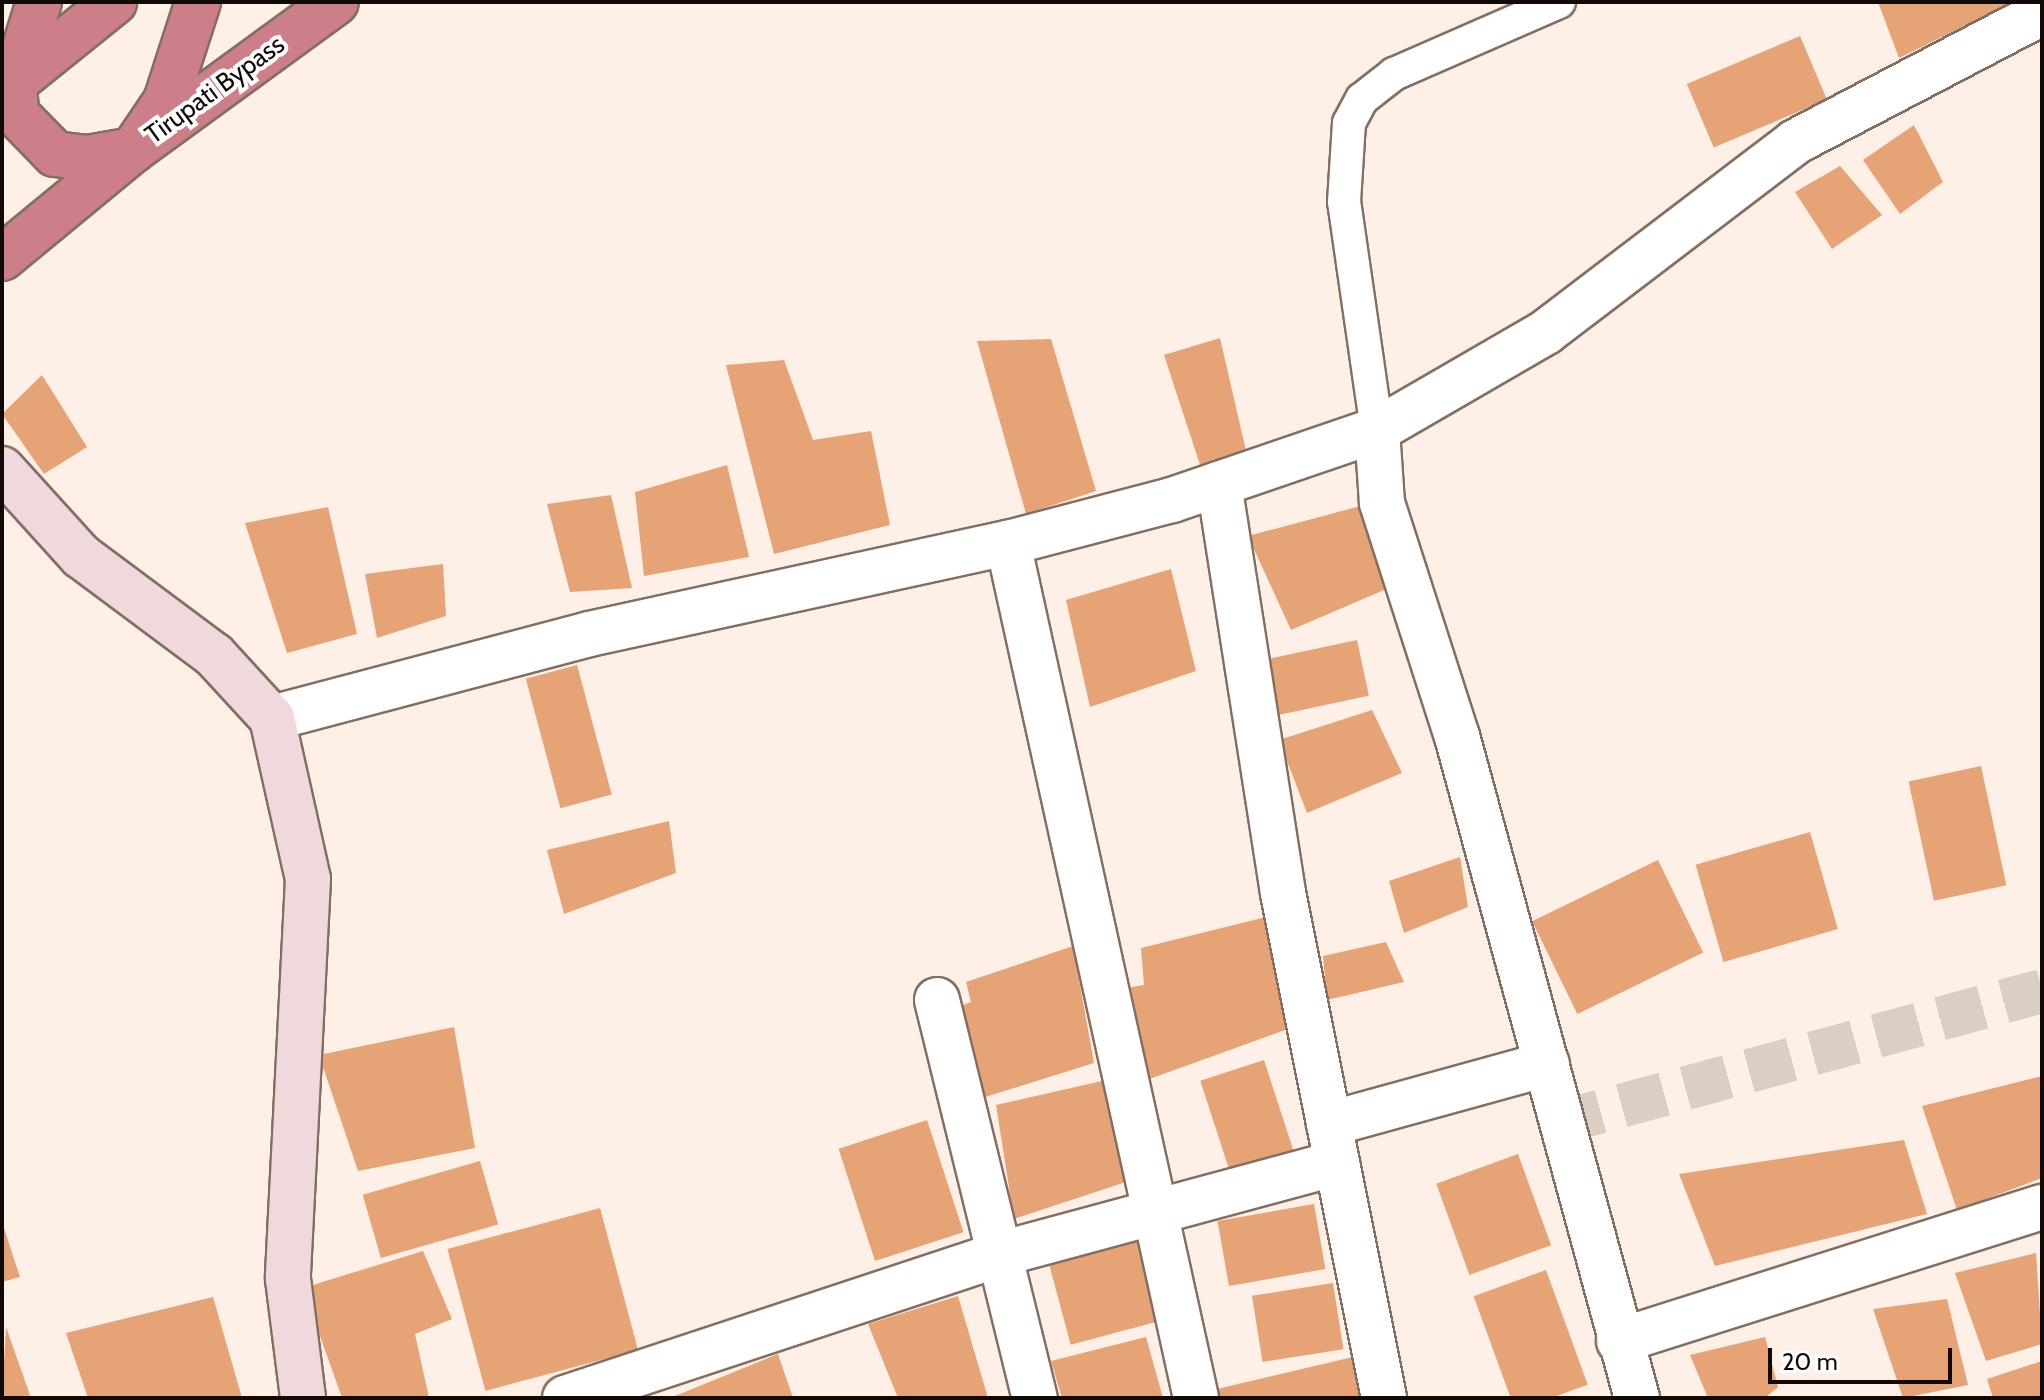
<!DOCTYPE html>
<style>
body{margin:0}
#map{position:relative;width:2044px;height:1400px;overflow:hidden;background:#fef0e7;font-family:Cabin,sans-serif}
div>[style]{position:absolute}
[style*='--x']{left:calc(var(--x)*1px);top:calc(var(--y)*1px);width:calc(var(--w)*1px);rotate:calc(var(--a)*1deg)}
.building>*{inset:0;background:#e5a376;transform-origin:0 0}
.street-tunnel>*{height:44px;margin-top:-22px;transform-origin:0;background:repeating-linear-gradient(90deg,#dacec5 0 44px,transparent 0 66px)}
.roads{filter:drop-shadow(2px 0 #836f62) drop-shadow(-2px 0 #836f62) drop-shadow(0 2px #836f62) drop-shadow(0 -2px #836f62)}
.lane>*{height:32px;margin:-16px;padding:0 16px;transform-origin:16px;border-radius:16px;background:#fff}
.street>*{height:44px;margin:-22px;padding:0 22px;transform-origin:22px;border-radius:22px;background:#fff}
.secondary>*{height:44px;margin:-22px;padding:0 22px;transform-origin:22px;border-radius:22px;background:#f0d9dc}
.highway>*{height:44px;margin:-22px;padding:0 22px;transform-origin:22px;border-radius:22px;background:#cd7f89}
span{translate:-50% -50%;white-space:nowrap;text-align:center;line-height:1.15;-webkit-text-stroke:8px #fff;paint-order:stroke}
.street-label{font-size:26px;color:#110a06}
.frame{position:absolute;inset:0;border:4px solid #110a06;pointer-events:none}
.scale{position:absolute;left:1768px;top:1348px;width:184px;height:36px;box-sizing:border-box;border:4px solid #110a06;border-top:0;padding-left:10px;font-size:24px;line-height:28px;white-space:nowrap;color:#110a06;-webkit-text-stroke:6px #fff;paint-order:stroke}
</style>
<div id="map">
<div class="building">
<div style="clip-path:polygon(1878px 2px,2013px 2px,1899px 58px)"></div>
<div style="left:1800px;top:36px;width:69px;height:123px;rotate:67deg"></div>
<div style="clip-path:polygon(1914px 125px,1943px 182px,1900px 214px,1863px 160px)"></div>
<div style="clip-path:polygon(1840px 166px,1882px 215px,1832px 249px,1795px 192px)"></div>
<div style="clip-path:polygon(1220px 338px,1249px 464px,1202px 471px,1164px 355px)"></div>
<div style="clip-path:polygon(1051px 339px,1096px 491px,1026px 514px,977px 341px)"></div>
<div style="clip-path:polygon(784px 360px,813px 440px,871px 431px,890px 525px,774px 554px,726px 365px)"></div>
<div style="clip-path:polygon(42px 375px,87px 447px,44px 474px,2px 414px)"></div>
<div style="clip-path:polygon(727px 465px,749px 557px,644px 576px,635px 492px)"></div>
<div style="clip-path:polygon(611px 495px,632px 588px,570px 592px,547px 504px)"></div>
<div style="clip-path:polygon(1368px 504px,1398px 584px,1291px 630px,1248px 536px)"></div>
<div style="clip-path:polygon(328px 507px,357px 634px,287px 653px,245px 523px)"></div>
<div style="clip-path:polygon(443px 564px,446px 616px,377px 638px,365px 574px)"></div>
<div style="clip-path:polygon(1171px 569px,1196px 671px,1090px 707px,1066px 600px)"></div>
<div style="left:1357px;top:640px;width:57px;height:110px;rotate:78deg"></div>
<div style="left:577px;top:665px;width:134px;height:53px;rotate:75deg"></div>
<div style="clip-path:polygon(1372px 710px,1402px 773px,1307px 813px,1279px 740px)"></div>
<div style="left:1981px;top:766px;width:122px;height:74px;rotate:78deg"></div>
<div style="clip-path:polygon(669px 821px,676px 873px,564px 914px,547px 850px)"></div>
<div style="left:1810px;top:832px;width:101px;height:119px;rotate:74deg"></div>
<div style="clip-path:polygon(1460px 857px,1468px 907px,1404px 933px,1389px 881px)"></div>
<div style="left:1658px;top:860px;width:103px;height:140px;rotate:64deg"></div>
<div style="clip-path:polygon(1266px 917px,1296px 1026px,1133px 1085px,1115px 990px,1144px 985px,1141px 948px)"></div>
<div style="clip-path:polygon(1386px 942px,1404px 982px,1327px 1000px,1323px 956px)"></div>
<div style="clip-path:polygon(1073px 946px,1094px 1063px,982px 1098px,955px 1008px,971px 1002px,966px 982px)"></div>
<div style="clip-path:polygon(454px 1027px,475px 1148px,358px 1171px,319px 1055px)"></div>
<div style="left:1264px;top:1060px;width:101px;height:67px;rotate:72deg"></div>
<div style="clip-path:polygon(2042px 1076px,2042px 1178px,1957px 1210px,1922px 1106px)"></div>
<div style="clip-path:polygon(1102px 1081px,1135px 1179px,1014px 1219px,996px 1105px)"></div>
<div style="left:927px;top:1120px;width:118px;height:93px;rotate:72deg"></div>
<div style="clip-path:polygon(1904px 1140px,1927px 1214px,1715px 1266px,1679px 1174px)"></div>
<div style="left:1518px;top:1154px;width:97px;height:87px;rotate:70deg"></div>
<div style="left:480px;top:1161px;width:66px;height:122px;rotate:74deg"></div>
<div style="left:1314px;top:1204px;width:66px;height:98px;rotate:80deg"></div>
<div style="left:600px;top:1208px;width:147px;height:158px;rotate:75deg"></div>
<div style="clip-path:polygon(2px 1222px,20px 1277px,2px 1282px)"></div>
<div style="left:1136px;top:1233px;width:91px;height:92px;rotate:75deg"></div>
<div style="clip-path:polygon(423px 1251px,452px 1319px,415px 1334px,429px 1398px,342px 1398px,303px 1288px)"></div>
<div style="clip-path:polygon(2036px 1253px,2042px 1344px,1986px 1361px,1955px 1273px)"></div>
<div style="left:1546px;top:1270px;width:122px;height:77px;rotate:70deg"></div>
<div style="left:1333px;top:1283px;width:67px;height:82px;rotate:81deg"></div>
<div style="clip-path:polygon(958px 1296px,988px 1398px,898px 1398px,868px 1324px)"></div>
<div style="clip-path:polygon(213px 1297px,242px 1398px,88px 1398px,66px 1333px)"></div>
<div style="clip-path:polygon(1947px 1299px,1968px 1385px,1903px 1398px,1873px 1309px)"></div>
<div style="clip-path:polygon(6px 1327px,31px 1398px,2px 1398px)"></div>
<div style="clip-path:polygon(1146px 1337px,1163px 1398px,1062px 1398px,1051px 1361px)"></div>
<div style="clip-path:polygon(1765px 1337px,1778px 1387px,1765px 1398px,1708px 1398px,1690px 1355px)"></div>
<div style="clip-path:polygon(778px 1354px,793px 1398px,670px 1398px)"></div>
<div style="clip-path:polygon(1353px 1357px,1364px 1398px,1220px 1398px,1217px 1389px)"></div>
<div style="clip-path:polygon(2042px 1361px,2042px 1398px,1993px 1398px,1987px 1379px)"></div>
</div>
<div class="street-tunnel">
<div style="--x:1558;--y:1123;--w:502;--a:-15.26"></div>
</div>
<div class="roads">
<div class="lane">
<div style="--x:1377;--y:430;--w:230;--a:-98.2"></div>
<div style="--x:1344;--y:202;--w:79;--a:-86.4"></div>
<div style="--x:1349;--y:123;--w:27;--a:-62"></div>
<div style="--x:1362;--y:99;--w:41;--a:-38"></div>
<div style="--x:1394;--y:74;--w:180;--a:-23.6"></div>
</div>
<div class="street">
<div style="--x:1377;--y:430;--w:73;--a:86.1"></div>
<div style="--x:1382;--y:503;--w:245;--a:72.2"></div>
<div style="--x:1457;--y:736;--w:686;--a:74.79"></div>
<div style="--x:1219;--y:484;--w:414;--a:81.1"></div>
<div style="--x:1283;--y:893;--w:515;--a:78.69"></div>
<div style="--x:1008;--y:543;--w:875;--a:77.6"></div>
<div style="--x:272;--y:718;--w:328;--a:-14.8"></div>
<div style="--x:589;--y:634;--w:429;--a:-12.3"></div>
<div style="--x:1008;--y:543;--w:170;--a:-14.7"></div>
<div style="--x:1172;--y:500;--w:217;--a:-18.9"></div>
<div style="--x:1377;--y:430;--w:195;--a:-30.1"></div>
<div style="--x:1546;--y:332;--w:313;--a:-37.3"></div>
<div style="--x:1795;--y:142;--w:279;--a:-27.6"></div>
<div style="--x:937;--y:1000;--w:410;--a:76.2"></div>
<div style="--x:1329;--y:1124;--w:226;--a:-15.4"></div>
<div style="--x:1619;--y:1341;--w:444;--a:-17.6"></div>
<div style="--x:565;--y:1398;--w:458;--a:-18.3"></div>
<div style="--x:1000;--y:1254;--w:349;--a:-15.1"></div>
</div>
<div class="secondary">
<div style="--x:2;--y:469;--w:118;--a:47.8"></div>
<div style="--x:81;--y:556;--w:166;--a:36.7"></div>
<div style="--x:214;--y:655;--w:86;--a:47.4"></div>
<div style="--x:272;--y:718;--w:165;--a:77.4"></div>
<div style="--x:308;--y:879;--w:400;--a:92.9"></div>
<div style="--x:288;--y:1279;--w:120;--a:82.8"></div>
</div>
<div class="highway">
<div style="--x:39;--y:2;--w:85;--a:107.2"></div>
<div style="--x:14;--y:83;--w:31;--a:86"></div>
<div style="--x:16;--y:114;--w:56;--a:45.7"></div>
<div style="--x:55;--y:154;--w:33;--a:7"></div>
<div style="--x:88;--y:158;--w:46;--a:-10.1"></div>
<div style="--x:133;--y:150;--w:59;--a:-56"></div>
<div style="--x:166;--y:101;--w:104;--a:-72.1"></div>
<div style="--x:10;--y:86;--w:134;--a:-38.9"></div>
<div style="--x:2;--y:258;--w:170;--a:-39.5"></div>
<div style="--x:133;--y:150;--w:251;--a:-36.1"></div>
</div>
</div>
<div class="street-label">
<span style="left:215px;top:90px;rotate:-36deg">Tirupati Bypass</span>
</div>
<div class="frame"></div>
<div class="scale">20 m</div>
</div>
